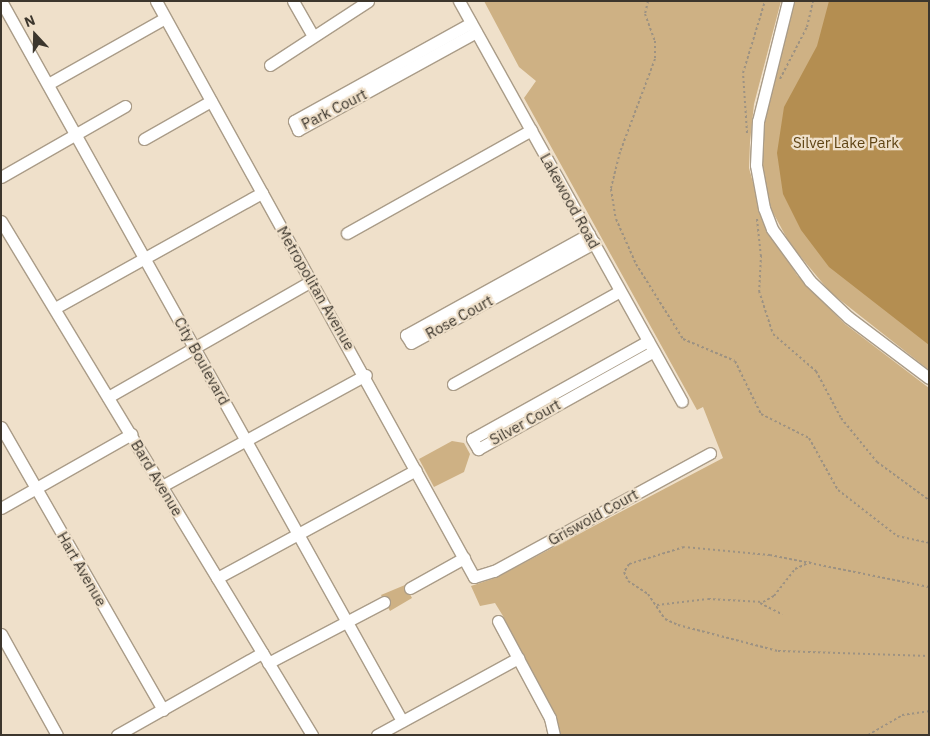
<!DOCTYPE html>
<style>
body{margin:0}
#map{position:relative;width:930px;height:736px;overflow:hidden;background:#efe0ca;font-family:"IBM Plex Sans",sans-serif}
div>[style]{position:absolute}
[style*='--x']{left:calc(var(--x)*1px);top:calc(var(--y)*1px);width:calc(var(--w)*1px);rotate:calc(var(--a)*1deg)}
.green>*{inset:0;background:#ceb184}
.water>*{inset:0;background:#b48e51}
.path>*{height:2px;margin-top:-1px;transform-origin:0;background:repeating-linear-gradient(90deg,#9d9282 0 2.5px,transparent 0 5px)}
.roads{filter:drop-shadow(1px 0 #aa9c88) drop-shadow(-1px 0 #aa9c88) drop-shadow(0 1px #aa9c88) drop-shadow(0 -1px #aa9c88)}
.minor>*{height:11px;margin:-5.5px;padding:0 5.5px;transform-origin:5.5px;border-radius:5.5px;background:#fff}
span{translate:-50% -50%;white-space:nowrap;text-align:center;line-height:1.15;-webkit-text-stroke:4.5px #efe0ca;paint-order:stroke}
.street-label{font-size:15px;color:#3c362d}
.park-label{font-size:15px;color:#5f4414}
.frame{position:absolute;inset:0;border:2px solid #3c362d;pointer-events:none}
.north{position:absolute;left:10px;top:10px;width:50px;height:50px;-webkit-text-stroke:4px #efe0ca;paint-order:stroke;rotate:339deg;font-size:14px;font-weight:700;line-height:20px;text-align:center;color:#3c362d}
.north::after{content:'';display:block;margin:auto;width:18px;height:22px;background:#3c362d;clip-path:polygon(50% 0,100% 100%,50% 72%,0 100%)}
</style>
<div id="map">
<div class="green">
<div style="clip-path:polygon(484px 1px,781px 1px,754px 104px,750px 142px,749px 168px,764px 222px,797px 275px,815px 294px,845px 324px,929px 388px,929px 735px,560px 735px,503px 616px,495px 603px,480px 606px,471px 586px,495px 578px,723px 458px,703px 407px,697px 410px,524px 98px,536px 81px,519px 67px)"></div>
<div style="clip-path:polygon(795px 1px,929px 1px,929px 370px,830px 292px,790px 244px,771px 209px,762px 164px,763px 128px)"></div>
<div style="clip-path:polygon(452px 441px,464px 443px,470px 454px,464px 472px,434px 487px,419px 459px)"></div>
<div style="clip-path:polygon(405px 585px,412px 598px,390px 611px,381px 595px)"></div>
</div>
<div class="water">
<div style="clip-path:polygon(829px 1px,929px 1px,929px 345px,829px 267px,801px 230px,783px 194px,777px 153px,784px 107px,817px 46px)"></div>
</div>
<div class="path">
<div style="--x:648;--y:1;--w:13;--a:103"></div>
<div style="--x:645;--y:14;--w:29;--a:70"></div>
<div style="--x:655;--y:41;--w:18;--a:90"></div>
<div style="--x:655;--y:59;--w:99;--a:110.6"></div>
<div style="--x:620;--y:152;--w:38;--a:104"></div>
<div style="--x:611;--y:189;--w:30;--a:81"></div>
<div style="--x:616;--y:219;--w:49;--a:66"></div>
<div style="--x:636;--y:264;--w:89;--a:57.9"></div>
<div style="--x:683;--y:339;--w:56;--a:22.9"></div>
<div style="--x:735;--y:361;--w:59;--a:63.9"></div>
<div style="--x:761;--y:414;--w:54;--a:26.6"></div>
<div style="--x:809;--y:438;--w:60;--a:60.9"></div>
<div style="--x:838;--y:490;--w:75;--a:37.9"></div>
<div style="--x:897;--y:536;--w:33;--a:12"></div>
<div style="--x:780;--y:79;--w:59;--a:-62.6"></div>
<div style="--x:807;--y:27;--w:27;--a:-77"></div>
<div style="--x:747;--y:133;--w:60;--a:-93.8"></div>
<div style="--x:743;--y:73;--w:75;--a:-73"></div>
<div style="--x:757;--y:219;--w:36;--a:84"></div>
<div style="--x:761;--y:255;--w:36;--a:93"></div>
<div style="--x:759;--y:291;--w:45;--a:72"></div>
<div style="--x:773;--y:334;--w:57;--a:40.7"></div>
<div style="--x:816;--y:371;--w:53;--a:62"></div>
<div style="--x:841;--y:418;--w:57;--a:50.7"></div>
<div style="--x:877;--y:462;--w:64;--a:36.2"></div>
<div style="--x:929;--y:587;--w:162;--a:-168.6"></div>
<div style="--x:770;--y:555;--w:86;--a:-174.7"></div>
<div style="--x:684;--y:547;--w:58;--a:162.8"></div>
<div style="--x:629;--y:564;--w:9;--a:122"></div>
<div style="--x:624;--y:572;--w:10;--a:66"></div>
<div style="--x:628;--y:581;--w:24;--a:33"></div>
<div style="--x:648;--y:594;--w:30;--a:56"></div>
<div style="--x:665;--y:619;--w:14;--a:25"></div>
<div style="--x:678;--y:625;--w:103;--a:14.6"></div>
<div style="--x:778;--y:651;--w:151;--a:1.9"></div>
<div style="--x:760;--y:603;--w:25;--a:27"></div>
<div style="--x:657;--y:605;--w:51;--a:-6.7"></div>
<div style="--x:708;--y:599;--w:55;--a:3.1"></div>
<div style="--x:763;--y:602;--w:13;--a:-29"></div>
<div style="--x:774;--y:596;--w:34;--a:-52"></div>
<div style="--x:795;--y:569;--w:17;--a:-25"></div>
<div style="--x:868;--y:735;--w:39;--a:-30"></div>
<div style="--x:902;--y:715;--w:27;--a:-8"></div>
</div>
<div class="roads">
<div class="minor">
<div style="--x:1;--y:1;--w:824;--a:60.88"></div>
<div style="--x:156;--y:1;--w:658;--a:61.1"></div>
<div style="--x:474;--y:577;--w:21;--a:-17"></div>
<div style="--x:494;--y:571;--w:246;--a:-28.6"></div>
<div style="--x:293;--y:1;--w:40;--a:60.3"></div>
<div style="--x:459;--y:1;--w:458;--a:60.9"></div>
<div style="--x:788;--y:1;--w:124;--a:104"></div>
<div style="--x:758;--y:121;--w:44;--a:92.6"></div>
<div style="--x:756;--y:165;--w:44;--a:79.5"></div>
<div style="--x:764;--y:208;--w:22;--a:69"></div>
<div style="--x:772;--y:229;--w:64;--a:53.8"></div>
<div style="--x:810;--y:281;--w:52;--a:43.5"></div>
<div style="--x:848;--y:317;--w:101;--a:37"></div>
<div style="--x:471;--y:23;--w:202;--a:151"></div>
<div style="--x:294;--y:121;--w:10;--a:66"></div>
<div style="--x:298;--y:130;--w:203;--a:-28.8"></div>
<div style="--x:270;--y:65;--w:117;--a:-33.1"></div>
<div style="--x:48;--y:84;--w:134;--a:-29.4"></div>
<div style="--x:144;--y:139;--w:77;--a:-29.6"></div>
<div style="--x:1;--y:177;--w:143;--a:-29.8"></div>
<div style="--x:1;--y:221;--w:601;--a:58.82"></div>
<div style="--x:347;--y:233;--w:211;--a:-29.2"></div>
<div style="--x:589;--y:234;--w:209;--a:151.1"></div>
<div style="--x:406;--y:335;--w:9;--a:58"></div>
<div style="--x:411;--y:343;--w:209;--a:-28.7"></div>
<div style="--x:55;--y:308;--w:237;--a:-29.1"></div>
<div style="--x:648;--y:341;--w:201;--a:150.9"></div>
<div style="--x:472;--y:439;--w:12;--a:59"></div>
<div style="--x:478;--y:449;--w:201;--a:-29.1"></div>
<div style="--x:453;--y:384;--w:191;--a:-29.1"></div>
<div style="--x:108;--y:397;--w:234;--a:-29.7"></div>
<div style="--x:1;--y:427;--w:326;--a:60.2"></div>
<div style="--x:162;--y:486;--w:232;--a:-28.6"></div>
<div style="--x:1;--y:508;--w:150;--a:-29.6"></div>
<div style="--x:217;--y:578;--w:226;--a:-28.5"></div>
<div style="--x:410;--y:588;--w:62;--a:-29.1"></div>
<div style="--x:498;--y:621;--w:110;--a:61.8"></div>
<div style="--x:550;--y:718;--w:17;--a:77"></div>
<div style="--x:1;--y:634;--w:115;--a:61"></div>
<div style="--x:268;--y:663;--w:131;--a:-27.7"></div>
<div style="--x:117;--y:735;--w:167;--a:-29.5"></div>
<div style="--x:377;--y:735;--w:161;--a:-28.6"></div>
</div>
</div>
<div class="street-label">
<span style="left:334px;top:109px;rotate:-27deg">Park Court</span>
<span style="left:570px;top:201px;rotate:61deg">Lakewood Road</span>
<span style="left:316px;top:288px;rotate:60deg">Metropolitan Avenue</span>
<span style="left:459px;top:317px;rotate:-29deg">Rose Court</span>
<span style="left:202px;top:361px;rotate:61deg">City Boulevard</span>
<span style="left:525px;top:422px;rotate:-29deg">Silver Court</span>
<span style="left:157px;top:478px;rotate:59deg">Bard Avenue</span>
<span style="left:593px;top:517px;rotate:-29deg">Griswold Court</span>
<span style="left:82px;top:569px;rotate:60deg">Hart Avenue</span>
</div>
<div class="park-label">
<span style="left:846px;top:143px">Silver Lake Park</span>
</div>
<div class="frame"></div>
<div class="north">N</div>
</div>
